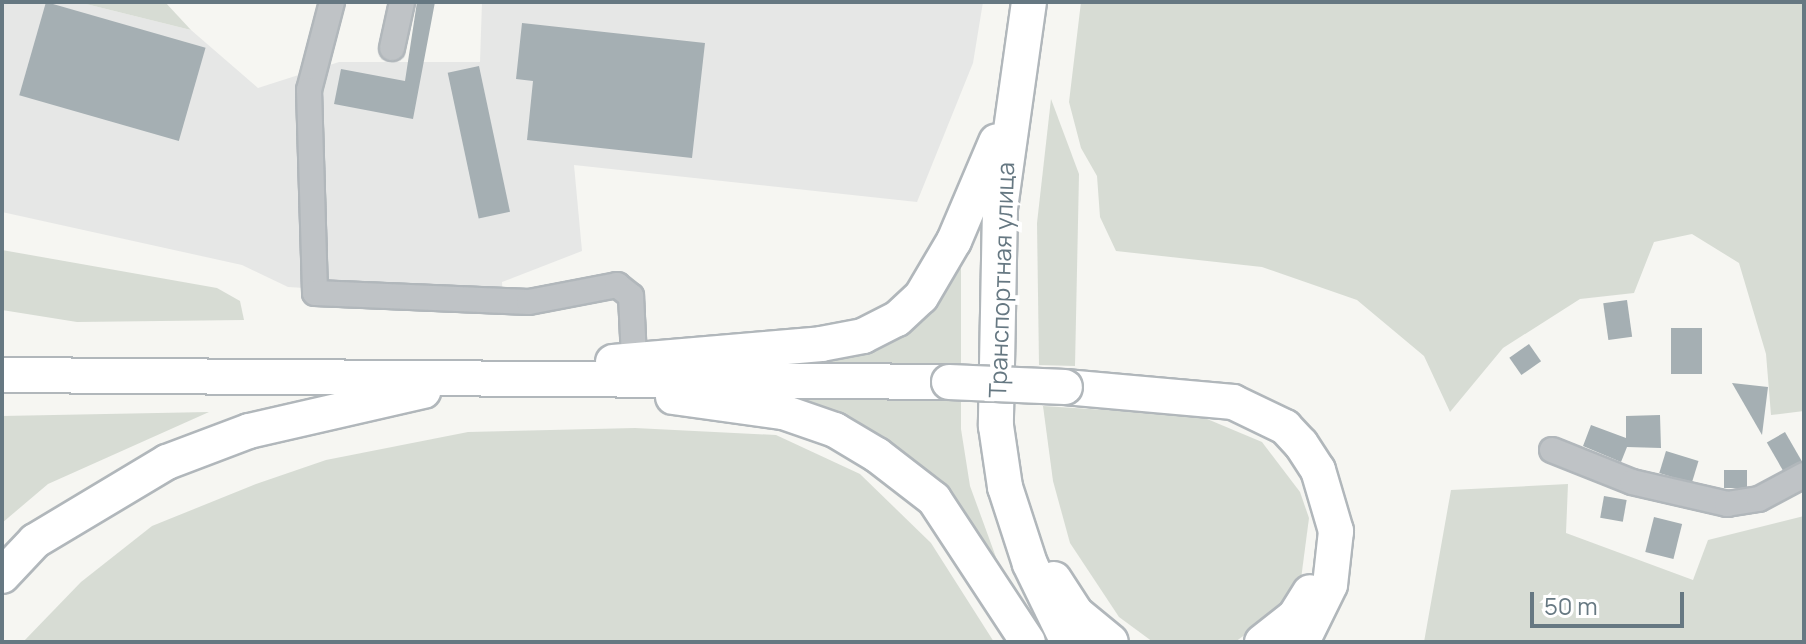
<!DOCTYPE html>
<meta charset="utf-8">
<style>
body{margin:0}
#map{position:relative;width:1806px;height:644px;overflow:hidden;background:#f6f6f2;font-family:Manrope,sans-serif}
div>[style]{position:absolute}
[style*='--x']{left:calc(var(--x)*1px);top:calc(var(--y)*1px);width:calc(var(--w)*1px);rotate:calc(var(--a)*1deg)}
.built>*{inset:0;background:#e6e7e6}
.green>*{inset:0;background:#d7dcd4}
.building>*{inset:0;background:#a5afb3;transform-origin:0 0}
.roads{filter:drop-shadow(2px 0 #b1b7bb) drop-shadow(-2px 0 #b1b7bb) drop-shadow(0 2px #b1b7bb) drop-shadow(0 -2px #b1b7bb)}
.street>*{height:24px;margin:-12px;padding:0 12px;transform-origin:12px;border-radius:12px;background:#bfc3c6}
.secondary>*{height:34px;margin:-17px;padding:0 17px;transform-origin:17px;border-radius:17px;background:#fff}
.bridges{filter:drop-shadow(2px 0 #b1b7bb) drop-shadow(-2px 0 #b1b7bb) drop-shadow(0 2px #b1b7bb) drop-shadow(0 -2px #b1b7bb)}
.secondary-bridge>*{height:34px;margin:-17px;padding:0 17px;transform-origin:17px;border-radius:17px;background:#fff}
span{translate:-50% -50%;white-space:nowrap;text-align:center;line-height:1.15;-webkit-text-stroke:8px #fff;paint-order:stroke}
.street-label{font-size:24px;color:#667882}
.frame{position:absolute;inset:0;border:4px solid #667882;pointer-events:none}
.scale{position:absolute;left:1530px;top:592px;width:154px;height:36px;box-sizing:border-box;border:4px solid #667882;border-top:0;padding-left:10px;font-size:24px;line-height:28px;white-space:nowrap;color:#667882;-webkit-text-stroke:6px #fff;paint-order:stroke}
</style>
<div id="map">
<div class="built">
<div style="clip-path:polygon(2px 2px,78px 2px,191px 30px,258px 88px,339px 62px,480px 62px,482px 2px,983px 2px,973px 63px,917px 202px,574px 165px,582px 251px,502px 282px,503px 300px,288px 287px,242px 265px,2px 212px)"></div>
</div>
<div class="green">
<div style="clip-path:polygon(78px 2px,165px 2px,191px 30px)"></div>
<div style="clip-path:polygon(1081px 2px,1804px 2px,1804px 411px,1771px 415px,1766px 354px,1739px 263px,1692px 234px,1654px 242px,1634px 293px,1580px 299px,1503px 348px,1450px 412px,1424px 356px,1357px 300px,1262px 267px,1116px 251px,1100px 217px,1097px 176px,1081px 148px,1069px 102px)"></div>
<div style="clip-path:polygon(1051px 99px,1079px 174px,1075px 366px,1039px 365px,1037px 223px)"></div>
<div style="clip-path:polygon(2px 250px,217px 288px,240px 301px,244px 320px,77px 322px,2px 310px)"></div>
<div style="clip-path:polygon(961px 262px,961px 429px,970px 486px,1005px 582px,904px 455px,845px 414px,783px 394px,831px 397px,829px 355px)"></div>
<div style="clip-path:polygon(1043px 406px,1200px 416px,1262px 442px,1300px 492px,1309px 518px,1301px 579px,1283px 607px,1235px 642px,1153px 642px,1119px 617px,1070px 543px,1053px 481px)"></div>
<div style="clip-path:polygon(209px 412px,48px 484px,2px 523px,2px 416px)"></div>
<div style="clip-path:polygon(635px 428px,776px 435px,860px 474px,931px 543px,994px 642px,23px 642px,81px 582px,152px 526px,256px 484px,326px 460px,468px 432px)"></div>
<div style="clip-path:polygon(1568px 484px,1566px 533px,1693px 580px,1708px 540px,1804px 516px,1804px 642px,1424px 642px,1451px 490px)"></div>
</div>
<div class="building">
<div style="left:46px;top:2px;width:166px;height:97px;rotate:16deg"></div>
<div style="clip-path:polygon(417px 2px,435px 2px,413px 119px,334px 104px,341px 69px,405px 81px)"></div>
<div style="clip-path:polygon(522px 23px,705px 43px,692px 158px,527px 140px,533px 81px,516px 79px)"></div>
<div style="left:479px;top:66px;width:149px;height:32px;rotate:78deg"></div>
<div style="left:1627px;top:300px;width:37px;height:24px;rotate:82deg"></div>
<div style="left:1671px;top:328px;width:31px;height:46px"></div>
<div style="left:1529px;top:344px;width:21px;height:24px;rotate:55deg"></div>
<div style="clip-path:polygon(1732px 383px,1768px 387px,1762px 435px)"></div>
<div style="clip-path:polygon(1660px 415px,1661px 448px,1627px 447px,1621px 462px,1583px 446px,1591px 425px,1626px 438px,1626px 416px)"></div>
<div style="left:1785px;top:432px;width:34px;height:21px;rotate:60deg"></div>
<div style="left:1666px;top:451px;width:34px;height:23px;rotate:17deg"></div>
<div style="left:1724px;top:470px;width:23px;height:18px"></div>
<div style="left:1604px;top:496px;width:23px;height:22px;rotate:10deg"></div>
<div style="left:1654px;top:517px;width:29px;height:36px;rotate:14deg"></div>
</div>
<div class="roads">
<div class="street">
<div style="--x:332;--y:2;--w:91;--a:104.6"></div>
<div style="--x:309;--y:90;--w:203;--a:88.3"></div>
<div style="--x:315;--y:293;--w:214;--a:2.4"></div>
<div style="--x:529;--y:302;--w:90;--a:-10.9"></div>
<div style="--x:617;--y:285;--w:18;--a:38"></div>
<div style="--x:631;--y:296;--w:61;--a:87.2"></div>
<div style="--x:392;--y:48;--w:47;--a:-77.7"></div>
<div style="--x:1552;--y:450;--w:86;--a:21.8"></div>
<div style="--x:1632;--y:482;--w:98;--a:13"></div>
<div style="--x:1727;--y:504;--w:32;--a:-9"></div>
<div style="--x:1759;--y:499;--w:51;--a:-28.1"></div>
</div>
<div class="secondary">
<div style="--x:1029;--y:2;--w:208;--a:98"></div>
<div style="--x:1000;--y:208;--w:218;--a:91.1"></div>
<div style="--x:996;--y:426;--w:62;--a:81.6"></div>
<div style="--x:1005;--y:487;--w:81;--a:72"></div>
<div style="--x:1030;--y:564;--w:87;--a:64"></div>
<div style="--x:613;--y:362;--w:209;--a:-4.9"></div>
<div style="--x:821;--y:344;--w:43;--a:-10.8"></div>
<div style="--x:863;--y:336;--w:38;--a:-27"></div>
<div style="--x:897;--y:319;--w:33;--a:-43"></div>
<div style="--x:921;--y:297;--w:65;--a:-59.5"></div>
<div style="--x:954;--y:241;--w:108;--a:-67"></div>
<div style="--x:2;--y:375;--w:947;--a:0.42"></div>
<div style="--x:1065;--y:387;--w:169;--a:5.1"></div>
<div style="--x:1233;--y:402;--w:58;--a:25.7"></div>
<div style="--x:1285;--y:427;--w:23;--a:47"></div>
<div style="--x:1301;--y:444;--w:31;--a:57"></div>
<div style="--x:1318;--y:470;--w:64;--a:73.6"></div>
<div style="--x:1336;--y:531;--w:54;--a:96.3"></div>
<div style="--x:1330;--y:585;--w:64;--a:116.2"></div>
<div style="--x:673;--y:397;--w:111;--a:7.8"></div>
<div style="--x:783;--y:412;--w:55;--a:19.1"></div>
<div style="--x:835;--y:430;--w:49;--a:30.8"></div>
<div style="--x:877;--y:455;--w:72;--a:37.7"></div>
<div style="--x:934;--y:499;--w:171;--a:56.7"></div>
<div style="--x:2;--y:576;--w:48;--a:-46.7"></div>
<div style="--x:35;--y:541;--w:154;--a:-30.9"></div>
<div style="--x:167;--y:462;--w:88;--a:-20.7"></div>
<div style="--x:249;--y:431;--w:179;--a:-12.9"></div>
<div style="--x:1054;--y:579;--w:40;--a:57.1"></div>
<div style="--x:1076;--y:613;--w:45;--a:39.6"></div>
<div style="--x:1262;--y:642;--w:42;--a:-38.2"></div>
<div style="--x:1295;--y:616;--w:28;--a:-58"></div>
</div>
</div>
<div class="bridges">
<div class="secondary-bridge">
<div style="--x:949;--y:382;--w:116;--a:2.5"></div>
</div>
</div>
<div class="street-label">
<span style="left:1001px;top:280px;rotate:-88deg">Транспортная улица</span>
</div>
<div class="frame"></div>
<div class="scale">50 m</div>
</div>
